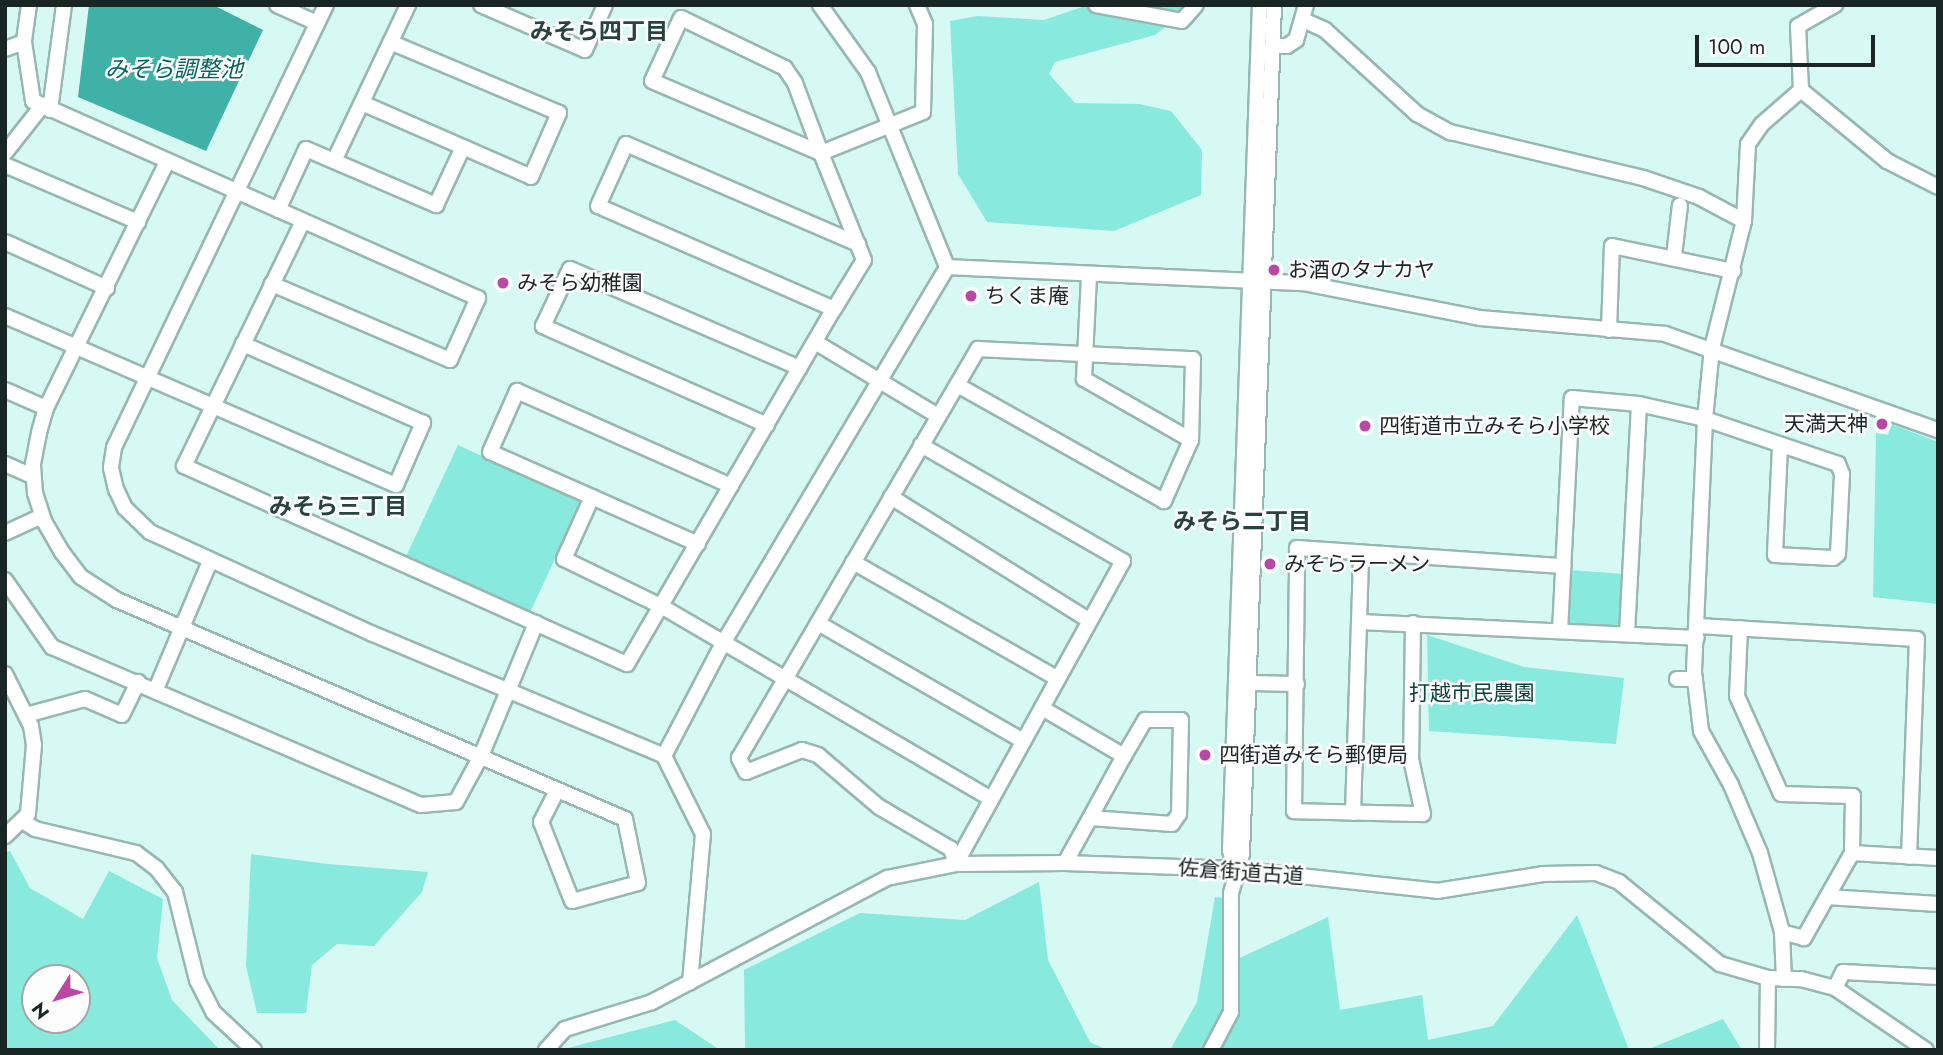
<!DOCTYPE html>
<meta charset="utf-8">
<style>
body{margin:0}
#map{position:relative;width:1943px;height:1055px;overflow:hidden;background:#d7f9f4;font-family:Jost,"Noto Sans JP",sans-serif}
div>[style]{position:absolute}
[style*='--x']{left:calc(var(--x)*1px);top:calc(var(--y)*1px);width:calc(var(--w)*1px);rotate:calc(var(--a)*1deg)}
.green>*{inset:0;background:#88e9dd;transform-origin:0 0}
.water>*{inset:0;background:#40b1a6}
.roads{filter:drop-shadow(2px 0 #97b7b2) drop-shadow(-2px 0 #97b7b2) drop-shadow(0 2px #97b7b2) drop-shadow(0 -2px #97b7b2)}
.minor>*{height:14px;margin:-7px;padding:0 7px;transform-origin:7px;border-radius:7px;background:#fff}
.dots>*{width:19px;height:19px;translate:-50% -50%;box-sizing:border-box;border:4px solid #fdfdfd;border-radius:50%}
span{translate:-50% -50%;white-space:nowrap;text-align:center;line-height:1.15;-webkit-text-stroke:5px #fdfdfd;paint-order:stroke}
.poi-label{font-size:21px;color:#192624}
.left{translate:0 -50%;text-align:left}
.right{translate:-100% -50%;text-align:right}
.park-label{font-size:21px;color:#0b3f3a}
.street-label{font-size:21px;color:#192624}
.neighbourhood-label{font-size:23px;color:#274340;font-weight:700}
.water-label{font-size:23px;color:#03655e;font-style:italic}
.frame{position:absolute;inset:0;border:7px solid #192624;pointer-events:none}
.north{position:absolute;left:21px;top:964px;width:70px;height:70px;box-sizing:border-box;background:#fdfdfd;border:2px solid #a2a7a6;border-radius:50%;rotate:233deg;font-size:19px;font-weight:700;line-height:28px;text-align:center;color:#192624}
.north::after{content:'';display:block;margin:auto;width:24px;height:32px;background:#b948a4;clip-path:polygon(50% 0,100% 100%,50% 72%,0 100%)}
.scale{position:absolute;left:1695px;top:35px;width:180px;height:32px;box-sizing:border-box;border:4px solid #192624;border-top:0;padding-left:9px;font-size:21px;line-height:24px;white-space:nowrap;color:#192624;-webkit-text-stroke:5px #fdfdfd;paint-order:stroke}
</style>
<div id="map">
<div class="green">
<div style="clip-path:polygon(1132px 5px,1195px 5px,1155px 35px,1055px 62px,1049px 74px,1075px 103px,1139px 104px,1171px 111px,1202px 150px,1201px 195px,1114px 231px,987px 222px,958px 174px,950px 21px,978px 16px,1044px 20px,1085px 6px,1125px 10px)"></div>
<div style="clip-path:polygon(1891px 424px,1938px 442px,1938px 604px,1873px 597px,1876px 433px,1888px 435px)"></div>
<div style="left:458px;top:445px;width:136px;height:125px;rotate:25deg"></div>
<div style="left:1569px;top:570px;width:56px;height:55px;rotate:4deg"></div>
<div style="clip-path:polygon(1427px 635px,1524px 667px,1624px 678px,1616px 744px,1429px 731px)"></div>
<div style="clip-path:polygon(evenodd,10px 851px,30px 888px,83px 919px,109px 871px,163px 899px,157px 958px,172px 1000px,220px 1050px,5px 1050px,5px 852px,10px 851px,35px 978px,77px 978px,77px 1020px,35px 1020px,35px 978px)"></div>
<div style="clip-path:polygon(251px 854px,328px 864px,428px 872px,422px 892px,374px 946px,337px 944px,312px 965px,306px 1013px,257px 1013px,246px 966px)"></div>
<div style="clip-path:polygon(1039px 882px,1048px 960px,1090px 1042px,1107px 1050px,745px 1050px,744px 970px,860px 913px,965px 920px)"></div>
<div style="clip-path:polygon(1215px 897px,1230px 899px,1229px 963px,1328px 917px,1340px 1010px,1422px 995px,1428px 1040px,1493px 1026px,1577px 915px,1629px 1050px,1170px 1050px,1197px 1002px)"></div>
<div style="clip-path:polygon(1723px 1019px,1742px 1050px,1646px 1050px)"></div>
<div style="clip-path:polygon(675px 1020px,720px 1050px,564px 1050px,564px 1049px)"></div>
</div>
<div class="water">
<div style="clip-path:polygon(89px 5px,213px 5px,263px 30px,206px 151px,78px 97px)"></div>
</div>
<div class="roads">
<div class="minor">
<div style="--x:29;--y:5;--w:37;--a:98"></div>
<div style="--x:24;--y:42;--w:60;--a:81.3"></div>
<div style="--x:33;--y:101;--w:487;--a:23.9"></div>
<div style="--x:478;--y:298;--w:68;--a:114.3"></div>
<div style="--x:450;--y:360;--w:194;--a:-156.9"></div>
<div style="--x:277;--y:5;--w:44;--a:24.2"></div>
<div style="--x:326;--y:5;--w:491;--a:115.6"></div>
<div style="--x:114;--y:448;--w:20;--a:99"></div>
<div style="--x:111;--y:468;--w:22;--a:77"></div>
<div style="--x:116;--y:489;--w:21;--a:65"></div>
<div style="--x:125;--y:508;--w:35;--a:44"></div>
<div style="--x:150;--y:532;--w:245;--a:24.6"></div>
<div style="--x:373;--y:634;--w:316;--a:22.7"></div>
<div style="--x:664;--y:756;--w:87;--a:63.4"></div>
<div style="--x:703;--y:834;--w:149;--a:95"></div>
<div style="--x:481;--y:5;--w:113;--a:23.4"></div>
<div style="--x:585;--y:50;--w:49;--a:-66"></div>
<div style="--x:820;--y:5;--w:82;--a:54.4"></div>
<div style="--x:868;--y:72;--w:210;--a:67.9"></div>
<div style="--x:1096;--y:5;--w:87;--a:10.5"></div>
<div style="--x:1182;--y:21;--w:21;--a:-49"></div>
<div style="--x:1303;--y:20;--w:24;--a:24"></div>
<div style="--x:1325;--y:30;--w:125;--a:42.4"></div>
<div style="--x:1417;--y:114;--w:38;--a:29"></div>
<div style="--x:1450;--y:132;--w:198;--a:13.4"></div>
<div style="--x:1643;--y:178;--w:59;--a:18.7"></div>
<div style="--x:1699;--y:197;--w:51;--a:28.1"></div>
<div style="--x:1273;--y:46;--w:14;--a:0"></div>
<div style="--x:1287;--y:46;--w:11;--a:-34"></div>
<div style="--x:1296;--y:40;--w:36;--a:-74"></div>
<div style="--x:5;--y:49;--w:20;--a:-20"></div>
<div style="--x:1801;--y:90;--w:112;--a:39.5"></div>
<div style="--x:1887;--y:161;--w:57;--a:27"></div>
<div style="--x:362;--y:103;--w:184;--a:23.6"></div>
<div style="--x:531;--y:177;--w:70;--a:-66.4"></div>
<div style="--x:559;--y:113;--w:183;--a:-157.2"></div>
<div style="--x:50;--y:110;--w:106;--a:-82.4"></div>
<div style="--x:5;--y:153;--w:60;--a:-51.8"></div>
<div style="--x:334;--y:161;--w:173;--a:-64.6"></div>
<div style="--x:167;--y:162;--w:274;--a:116.2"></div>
<div style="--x:46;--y:408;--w:26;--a:106"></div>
<div style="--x:39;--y:433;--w:33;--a:101"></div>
<div style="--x:33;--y:465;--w:28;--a:86"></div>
<div style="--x:35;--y:493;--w:29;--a:72"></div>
<div style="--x:44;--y:521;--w:36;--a:60"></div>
<div style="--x:62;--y:552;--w:31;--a:53"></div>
<div style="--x:81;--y:577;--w:43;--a:32.6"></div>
<div style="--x:117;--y:600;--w:553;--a:23.32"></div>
<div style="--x:625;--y:819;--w:65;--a:78.5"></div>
<div style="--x:638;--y:883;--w:68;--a:164.7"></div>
<div style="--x:572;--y:901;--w:85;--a:-111.4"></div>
<div style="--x:541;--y:822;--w:36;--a:-63"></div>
<div style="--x:5;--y:165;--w:145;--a:23.2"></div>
<div style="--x:278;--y:210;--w:67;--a:-65.3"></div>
<div style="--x:306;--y:149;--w:142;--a:23.3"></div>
<div style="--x:436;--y:205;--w:64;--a:-65"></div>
<div style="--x:303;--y:221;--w:272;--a:115.9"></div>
<div style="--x:184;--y:466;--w:485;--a:24.1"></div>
<div style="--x:627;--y:664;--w:411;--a:-59.8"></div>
<div style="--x:834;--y:309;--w:257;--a:-156.4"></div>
<div style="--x:598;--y:206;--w:68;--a:-65.7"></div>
<div style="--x:626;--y:144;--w:253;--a:23.3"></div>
<div style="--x:5;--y:242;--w:112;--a:24.3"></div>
<div style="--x:1674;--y:256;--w:51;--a:-83.3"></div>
<div style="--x:947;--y:267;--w:356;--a:2.6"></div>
<div style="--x:1303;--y:283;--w:180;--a:11.2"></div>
<div style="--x:1480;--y:318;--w:186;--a:4.9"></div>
<div style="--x:1665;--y:334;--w:289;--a:19.4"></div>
<div style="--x:1089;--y:276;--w:103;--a:92.8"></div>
<div style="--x:1084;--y:379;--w:123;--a:29.7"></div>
<div style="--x:834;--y:309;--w:57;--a:-58.5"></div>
<div style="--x:864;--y:260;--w:115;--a:-111.9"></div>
<div style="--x:821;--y:153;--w:75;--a:-110.4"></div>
<div style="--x:795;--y:83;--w:18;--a:-124"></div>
<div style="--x:785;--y:68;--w:115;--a:-154.3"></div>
<div style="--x:681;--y:18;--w:69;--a:114.7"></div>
<div style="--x:652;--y:81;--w:184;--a:23.1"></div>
<div style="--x:821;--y:153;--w:110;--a:-21.9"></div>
<div style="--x:923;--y:112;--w:88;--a:-88.7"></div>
<div style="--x:925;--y:24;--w:21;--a:-113"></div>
<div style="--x:5;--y:316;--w:426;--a:23.4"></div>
<div style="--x:396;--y:485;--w:68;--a:-66.5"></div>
<div style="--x:423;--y:423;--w:197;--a:-156.3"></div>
<div style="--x:1609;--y:330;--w:84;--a:-88"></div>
<div style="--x:1612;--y:246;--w:124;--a:11.7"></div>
<div style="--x:815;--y:342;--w:144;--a:31"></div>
<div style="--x:5;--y:390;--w:45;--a:23.7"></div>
<div style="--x:767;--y:425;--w:245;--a:-156.2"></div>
<div style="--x:543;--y:326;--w:63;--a:-64.7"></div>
<div style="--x:570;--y:269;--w:250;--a:23.3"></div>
<div style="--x:921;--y:445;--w:233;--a:29.9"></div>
<div style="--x:1123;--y:561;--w:346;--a:118.9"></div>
<div style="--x:1780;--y:447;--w:108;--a:92.7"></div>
<div style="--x:1775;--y:555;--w:58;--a:3"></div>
<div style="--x:1833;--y:558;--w:6;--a:-39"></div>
<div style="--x:1838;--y:554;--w:80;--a:-87.1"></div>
<div style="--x:1842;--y:474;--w:11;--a:-112"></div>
<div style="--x:1838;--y:464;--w:140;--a:-161.3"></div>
<div style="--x:1705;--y:419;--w:253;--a:92.5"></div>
<div style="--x:1694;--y:672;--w:59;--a:83.2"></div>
<div style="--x:1701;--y:731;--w:62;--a:60.9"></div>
<div style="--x:1731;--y:785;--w:74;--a:66.9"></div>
<div style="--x:1760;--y:853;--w:82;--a:74.4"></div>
<div style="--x:1782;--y:932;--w:47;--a:87.6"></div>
<div style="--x:5;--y:464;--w:30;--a:24"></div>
<div style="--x:592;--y:497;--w:68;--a:114.3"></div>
<div style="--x:564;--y:559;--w:108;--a:25.9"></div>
<div style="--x:661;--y:606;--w:382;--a:30.3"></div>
<div style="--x:891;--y:497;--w:234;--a:31.9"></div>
<div style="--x:5;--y:533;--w:41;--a:-24.7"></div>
<div style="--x:698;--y:544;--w:227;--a:-156.1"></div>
<div style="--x:490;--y:452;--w:67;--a:-66.1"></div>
<div style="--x:517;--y:391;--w:234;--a:23.9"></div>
<div style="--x:853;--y:562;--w:236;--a:29.7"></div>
<div style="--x:5;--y:580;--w:82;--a:55"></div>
<div style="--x:52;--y:647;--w:401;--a:23.2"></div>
<div style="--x:421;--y:805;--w:35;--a:-5"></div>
<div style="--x:456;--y:802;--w:52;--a:-61.5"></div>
<div style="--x:481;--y:756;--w:144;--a:-67.5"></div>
<div style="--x:1360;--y:622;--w:337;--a:2.7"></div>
<div style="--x:818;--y:623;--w:237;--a:29.9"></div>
<div style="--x:1413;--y:623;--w:136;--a:90.8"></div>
<div style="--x:1411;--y:759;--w:56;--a:77.7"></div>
<div style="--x:1423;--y:814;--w:129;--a:-178.7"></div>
<div style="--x:1294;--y:811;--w:263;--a:-89.3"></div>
<div style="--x:1297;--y:548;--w:267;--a:3.9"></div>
<div style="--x:1698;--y:626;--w:219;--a:3.4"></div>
<div style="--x:1917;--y:639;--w:218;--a:92.1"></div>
<div style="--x:1740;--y:628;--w:68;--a:92.5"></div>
<div style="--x:1737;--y:696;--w:107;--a:65.8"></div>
<div style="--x:1781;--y:794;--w:72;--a:1.6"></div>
<div style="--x:1853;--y:796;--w:57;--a:91"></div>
<div style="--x:1852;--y:853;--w:98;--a:119.5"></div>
<div style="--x:1804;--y:938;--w:23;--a:-165"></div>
<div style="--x:1560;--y:631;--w:233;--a:-87.1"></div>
<div style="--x:1572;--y:398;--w:67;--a:5.1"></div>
<div style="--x:1639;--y:404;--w:68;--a:12.8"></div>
<div style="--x:1705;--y:419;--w:71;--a:-84.4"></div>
<div style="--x:1712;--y:348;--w:131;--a:-75.9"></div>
<div style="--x:1744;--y:221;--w:77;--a:-87"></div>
<div style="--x:1748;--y:144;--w:24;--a:-55"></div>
<div style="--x:1762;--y:124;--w:52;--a:-41.1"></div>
<div style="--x:1801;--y:90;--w:64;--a:-92.7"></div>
<div style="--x:1798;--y:26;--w:43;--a:-29.6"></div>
<div style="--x:1627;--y:634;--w:230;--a:-87"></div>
<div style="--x:5;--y:674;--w:58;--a:63.4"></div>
<div style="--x:31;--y:726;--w:19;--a:81"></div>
<div style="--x:34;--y:745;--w:69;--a:95"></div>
<div style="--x:28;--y:814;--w:32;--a:136"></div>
<div style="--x:1677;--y:679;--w:18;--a:0"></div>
<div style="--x:1249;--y:683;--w:48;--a:1.2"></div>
<div style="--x:156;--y:689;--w:139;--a:-67.1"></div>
<div style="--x:1042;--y:708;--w:95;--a:30.3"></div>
<div style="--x:26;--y:715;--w:61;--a:-15.2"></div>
<div style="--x:85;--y:699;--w:40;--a:23.4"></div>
<div style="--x:122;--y:715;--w:37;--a:-64"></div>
<div style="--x:664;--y:756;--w:125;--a:-62.4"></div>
<div style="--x:722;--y:645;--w:440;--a:-59.2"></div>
<div style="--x:1353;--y:813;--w:259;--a:-88.2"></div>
<div style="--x:24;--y:822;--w:13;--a:32"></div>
<div style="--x:35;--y:829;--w:104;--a:13.4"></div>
<div style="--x:136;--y:853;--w:26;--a:37"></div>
<div style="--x:157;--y:869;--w:29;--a:52"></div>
<div style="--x:175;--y:892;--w:91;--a:76"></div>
<div style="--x:197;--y:980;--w:36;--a:63"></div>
<div style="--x:213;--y:1012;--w:56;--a:42.8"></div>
<div style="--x:1852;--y:853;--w:86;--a:3.3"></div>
<div style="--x:1065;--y:863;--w:51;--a:-60.9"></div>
<div style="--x:1090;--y:818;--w:71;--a:-61.3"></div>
<div style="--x:1124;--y:756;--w:42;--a:-59.7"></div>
<div style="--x:1145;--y:720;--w:36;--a:0"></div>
<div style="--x:1181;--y:720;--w:94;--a:91.2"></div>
<div style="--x:1179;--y:814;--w:12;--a:125"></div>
<div style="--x:1172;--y:824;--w:82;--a:-175.8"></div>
<div style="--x:956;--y:864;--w:16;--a:-108"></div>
<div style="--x:951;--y:849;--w:83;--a:-149.7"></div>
<div style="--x:879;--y:807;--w:80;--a:-139.6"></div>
<div style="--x:818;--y:755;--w:17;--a:-163"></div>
<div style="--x:802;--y:750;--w:60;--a:158.6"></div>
<div style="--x:746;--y:772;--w:16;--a:-117"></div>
<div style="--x:739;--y:758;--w:474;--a:-59.7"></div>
<div style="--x:978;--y:349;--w:215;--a:2.7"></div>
<div style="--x:1193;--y:359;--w:81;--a:91.4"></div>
<div style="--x:1191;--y:440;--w:67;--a:113.9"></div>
<div style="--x:1164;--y:501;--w:237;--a:-150.7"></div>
<div style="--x:1236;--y:869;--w:20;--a:-108"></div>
<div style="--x:1230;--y:850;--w:846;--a:-87.97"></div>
<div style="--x:1827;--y:897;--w:111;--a:3.6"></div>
<div style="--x:1835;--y:988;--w:18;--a:-63"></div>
<div style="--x:1843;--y:972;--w:95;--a:3"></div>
<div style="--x:546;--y:1050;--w:28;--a:-48"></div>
<div style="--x:565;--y:1029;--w:91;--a:-17.2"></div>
<div style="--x:652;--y:1002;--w:266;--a:-27.8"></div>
<div style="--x:887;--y:878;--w:70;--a:-11.5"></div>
<div style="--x:956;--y:864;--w:109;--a:-0.5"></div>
<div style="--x:1065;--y:863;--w:171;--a:2"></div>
<div style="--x:1236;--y:869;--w:202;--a:6.2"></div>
<div style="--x:1437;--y:891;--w:107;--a:-9.1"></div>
<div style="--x:1543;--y:874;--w:53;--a:-1.1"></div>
<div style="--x:1596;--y:873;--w:25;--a:21"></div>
<div style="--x:1619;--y:882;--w:130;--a:39.1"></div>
<div style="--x:1720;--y:964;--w:50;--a:16.3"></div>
<div style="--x:1768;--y:978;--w:33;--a:2"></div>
<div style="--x:1801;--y:979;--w:35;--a:15"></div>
<div style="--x:1835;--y:988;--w:110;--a:34.3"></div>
<div style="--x:1211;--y:1050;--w:43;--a:-62.2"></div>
<div style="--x:1231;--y:1012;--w:119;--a:-90"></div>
<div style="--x:1231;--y:893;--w:41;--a:-74.2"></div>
<div style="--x:1242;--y:854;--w:850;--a:-87.84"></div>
<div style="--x:1767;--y:1050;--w:72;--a:-89.2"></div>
</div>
</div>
<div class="dots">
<div style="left:1274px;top:270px;background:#b948a4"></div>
<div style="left:503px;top:283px;background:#b948a4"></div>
<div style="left:971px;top:296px;background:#b948a4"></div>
<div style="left:1882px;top:424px;background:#b948a4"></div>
<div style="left:1365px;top:426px;background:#b948a4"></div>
<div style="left:1270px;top:564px;background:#b948a4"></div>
<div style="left:1205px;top:755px;background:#b948a4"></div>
</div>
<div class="poi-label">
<span class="left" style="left:1288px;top:270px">お酒のタナカヤ</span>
<span class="left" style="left:517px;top:283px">みそら幼稚園</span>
<span class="left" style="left:985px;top:296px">ちくま庵</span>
<span class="right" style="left:1868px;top:424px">天満天神</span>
<span class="left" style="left:1379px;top:426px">四街道市立みそら小学校</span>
<span class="left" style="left:1284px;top:564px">みそらラーメン</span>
<span class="left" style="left:1219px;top:755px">四街道みそら郵便局</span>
</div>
<div class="park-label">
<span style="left:1472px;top:693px">打越市民農園</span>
</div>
<div class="street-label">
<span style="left:1241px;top:872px;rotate:4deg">佐倉街道古道</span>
</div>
<div class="neighbourhood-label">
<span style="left:599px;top:31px">みそら四丁目</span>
<span style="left:338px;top:506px">みそら三丁目</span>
<span style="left:1242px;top:521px">みそら二丁目</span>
</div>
<div class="water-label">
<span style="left:174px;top:69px">みそら調整池</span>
</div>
<div class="frame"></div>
<div class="north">N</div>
<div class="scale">100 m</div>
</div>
